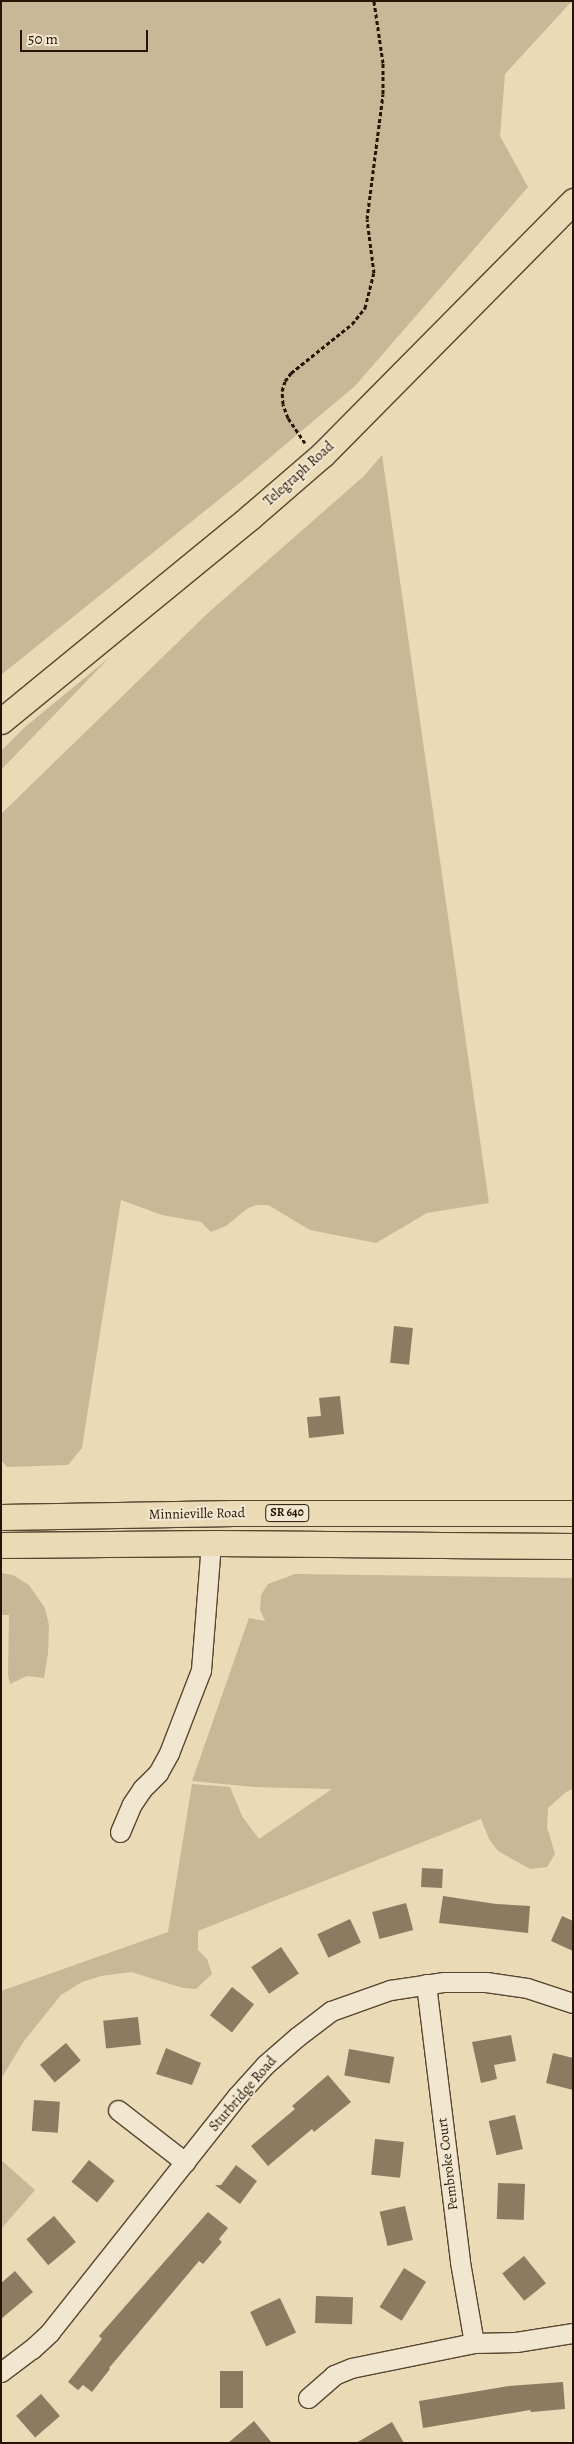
<!DOCTYPE html>
<style>
body{margin:0}
#map{position:relative;width:574px;height:2444px;overflow:hidden;background:#eadab6;font-family:Alegreya,serif}
div>[style]{position:absolute}
[style*='--x']{left:calc(var(--x)*1px);top:calc(var(--y)*1px);width:calc(var(--w)*1px);rotate:calc(var(--a)*1deg)}
.green>*{inset:0;background:#c9b898}
.building>*{inset:0;background:#8c7b61;transform-origin:0 0}
.path>*{height:3px;margin-top:-1.5px;transform-origin:0;background:repeating-linear-gradient(90deg,#271405 0 4px,transparent 0 6.5px)}
.roads{filter:drop-shadow(1px 0 #584631) drop-shadow(-1px 0 #584631) drop-shadow(0 1px #584631) drop-shadow(0 -1px #584631)}
.minor>*{height:19px;margin:-9.5px;padding:0 9.5px;transform-origin:9.5px;border-radius:9.5px;background:#f1e7d0}
.major>*{height:25px;margin:-12.5px;padding:0 12.5px;transform-origin:12.5px;border-radius:12.5px;background:#eadab6}
span{translate:-50% -50%;white-space:nowrap;text-align:center;line-height:1.15;-webkit-text-stroke:4px #f1e7d0;paint-order:stroke}
.shield-label span{padding:1px 4px;background:#f1e7d0;border:1px solid;border-radius:4px;-webkit-text-stroke-width:0}
.shield-label{font-size:12px;color:#271405;font-weight:700}
.street-label{font-size:14px;color:#271405}
.frame{position:absolute;inset:0;border:2px solid #271405;pointer-events:none}
.scale{position:absolute;left:20px;top:30px;width:128px;height:22px;box-sizing:border-box;border:2px solid #271405;border-top:0;padding-left:6px;font-size:15px;line-height:18px;white-space:nowrap;color:#271405;-webkit-text-stroke:4px #f1e7d0;paint-order:stroke}
</style>
<div id="map">
<div class="green">
<div style="clip-path:polygon(1px 1px,572px 1px,505px 74px,500px 136px,528px 187px,355px 386px,242px 481px,1px 675px)"></div>
<div style="clip-path:polygon(382px 455px,489px 1203px,427px 1213px,376px 1243px,310px 1230px,268px 1205px,257px 1205px,248px 1208px,226px 1226px,211px 1232px,201px 1222px,162px 1215px,121px 1200px,82px 1448px,68px 1465px,7px 1467px,1px 1460px,1px 814px,209px 612px,364px 476px)"></div>
<div style="clip-path:polygon(110px 657px,1px 770px,1px 751px,25px 727px)"></div>
<div style="clip-path:polygon(1px 1573px,13px 1575px,29px 1585px,45px 1608px,49px 1625px,48px 1653px,44px 1678px,27px 1676px,10px 1684px,8px 1675px,9px 1615px,1px 1615px)"></div>
<div style="clip-path:polygon(295px 1574px,573px 1578px,573px 1789px,566px 1792px,548px 1808px,547px 1827px,555px 1854px,547px 1867px,530px 1869px,498px 1851px,489px 1839px,481px 1819px,198px 1931px,198px 1950px,207px 1959px,212px 1974px,196px 1989px,183px 1988px,131px 1972px,101px 1976px,82px 1982px,61px 1995px,24px 2041px,1px 2079px,1px 1991px,168px 1932px,192px 1784px,230px 1787px,242px 1816px,259px 1839px,332px 1789px,254px 1787px,192px 1781px,249px 1618px,265px 1621px,260px 1610px,261px 1595px,268px 1584px)"></div>
<div style="clip-path:polygon(1px 2160px,35px 2190px,1px 2229px)"></div>
</div>
<div class="building">
<div style="left:394px;top:1326px;width:19px;height:37px;rotate:6deg"></div>
<div style="clip-path:polygon(340px 1396px,344px 1434px,309px 1438px,307px 1417px,321px 1416px,319px 1398px)"></div>
<div style="left:422px;top:1868px;width:21px;height:19px;rotate:3deg"></div>
<div style="clip-path:polygon(443px 1896px,496px 1904px,530px 1906px,528px 1933px,439px 1923px)"></div>
<div style="left:406px;top:1903px;width:28px;height:35px;rotate:75deg"></div>
<div style="clip-path:polygon(562px 1916px,573px 1921px,573px 1951px,551px 1941px)"></div>
<div style="left:350px;top:1919px;width:26px;height:36px;rotate:65deg"></div>
<div style="left:281px;top:1947px;width:32px;height:36px;rotate:56deg"></div>
<div style="left:232px;top:1987px;width:28px;height:36px;rotate:38deg"></div>
<div style="left:138px;top:2017px;width:28px;height:35px;rotate:84deg"></div>
<div style="clip-path:polygon(511px 2035px,516px 2061px,494px 2065px,497px 2079px,481px 2083px,472px 2042px)"></div>
<div style="left:66px;top:2043px;width:23px;height:34px;rotate:50deg"></div>
<div style="clip-path:polygon(166px 2048px,201px 2063px,192px 2085px,156px 2074px)"></div>
<div style="left:349px;top:2049px;width:46px;height:27px;rotate:10deg"></div>
<div style="clip-path:polygon(553px 2053px,573px 2058px,573px 2090px,546px 2083px)"></div>
<div style="clip-path:polygon(328px 2075px,351px 2102px,314px 2132px,312px 2129px,268px 2166px,251px 2146px,295px 2109px,292px 2106px)"></div>
<div style="left:34px;top:2100px;width:26px;height:31px;rotate:4deg"></div>
<div style="left:515px;top:2115px;width:35px;height:27px;rotate:77deg"></div>
<div style="left:375px;top:2139px;width:29px;height:36px;rotate:6deg"></div>
<div style="left:89px;top:2160px;width:33px;height:28px;rotate:39deg"></div>
<div style="clip-path:polygon(236px 2165px,257px 2181px,240px 2204px,215px 2185px,221px 2185px)"></div>
<div style="left:498px;top:2183px;width:27px;height:36px;rotate:2deg"></div>
<div style="left:405px;top:2206px;width:35px;height:26px;rotate:77deg"></div>
<div style="clip-path:polygon(208px 2212px,228px 2228px,219px 2239px,222px 2242px,203px 2264px,199px 2261px,109px 2368px,110px 2369px,92px 2392px,83px 2385px,78px 2390px,68px 2382px,102px 2339px,99px 2336px)"></div>
<div style="left:54px;top:2216px;width:34px;height:36px;rotate:50deg"></div>
<div style="left:524px;top:2256px;width:35px;height:28px;rotate:51deg"></div>
<div style="left:404px;top:2268px;width:26px;height:46px;rotate:32deg"></div>
<div style="clip-path:polygon(15px 2271px,33px 2292px,1px 2319px,1px 2283px)"></div>
<div style="left:316px;top:2296px;width:37px;height:27px;rotate:2deg"></div>
<div style="left:280px;top:2298px;width:38px;height:33px;rotate:65deg"></div>
<div style="left:220px;top:2371px;width:23px;height:37px"></div>
<div style="clip-path:polygon(563px 2382px,565px 2409px,531px 2412px,530px 2410px,423px 2428px,419px 2401px,509px 2386px)"></div>
<div style="left:41px;top:2394px;width:29px;height:33px;rotate:49deg"></div>
<div style="clip-path:polygon(254px 2421px,272px 2443px,228px 2443px)"></div>
<div style="clip-path:polygon(392px 2422px,404px 2443px,356px 2443px)"></div>
</div>
<div class="path">
<div style="--x:305;--y:443;--w:30;--a:-124"></div>
<div style="--x:288;--y:418;--w:15;--a:-110"></div>
<div style="--x:283;--y:404;--w:13;--a:-94"></div>
<div style="--x:282;--y:391;--w:10;--a:-73"></div>
<div style="--x:285;--y:381;--w:10;--a:-53"></div>
<div style="--x:291;--y:373;--w:78;--a:-38.8"></div>
<div style="--x:352;--y:324;--w:21;--a:-51"></div>
<div style="--x:365;--y:308;--w:36;--a:-76"></div>
<div style="--x:374;--y:273;--w:54;--a:-97.4"></div>
<div style="--x:367;--y:219;--w:126;--a:-82.7"></div>
<div style="--x:383;--y:94;--w:31;--a:-90"></div>
<div style="--x:383;--y:63;--w:63;--a:-98.3"></div>
</div>
<div class="roads">
<div class="minor">
<div style="--x:120;--y:1832;--w:30;--a:-67"></div>
<div style="--x:132;--y:1804;--w:18;--a:-56"></div>
<div style="--x:142;--y:1789;--w:23;--a:-45"></div>
<div style="--x:158;--y:1773;--w:23;--a:-61"></div>
<div style="--x:169;--y:1753;--w:89;--a:-68.9"></div>
<div style="--x:201;--y:1670;--w:127;--a:-85.5"></div>
<div style="--x:426;--y:1984;--w:280;--a:83"></div>
<div style="--x:460;--y:2262;--w:82;--a:80.2"></div>
<div style="--x:118;--y:2110;--w:85;--a:37.8"></div>
<div style="--x:1;--y:2372;--w:39;--a:-37"></div>
<div style="--x:32;--y:2349;--w:25;--a:-43"></div>
<div style="--x:50;--y:2332;--w:301;--a:-51.6"></div>
<div style="--x:237;--y:2096;--w:42;--a:-47.9"></div>
<div style="--x:265;--y:2065;--w:43;--a:-41.2"></div>
<div style="--x:297;--y:2037;--w:43;--a:-37.4"></div>
<div style="--x:331;--y:2011;--w:63;--a:-19.6"></div>
<div style="--x:390;--y:1990;--w:55;--a:-8.4"></div>
<div style="--x:444;--y:1982;--w:42;--a:0"></div>
<div style="--x:486;--y:1982;--w:41;--a:8.3"></div>
<div style="--x:527;--y:1988;--w:48;--a:18.1"></div>
<div style="--x:308;--y:2398;--w:35;--a:-41"></div>
<div style="--x:334;--y:2375;--w:18;--a:-22"></div>
<div style="--x:351;--y:2368;--w:126;--a:-11.5"></div>
<div style="--x:474;--y:2343;--w:42;--a:-1.4"></div>
<div style="--x:516;--y:2342;--w:58;--a:-9"></div>
</div>
<div class="major">
<div style="--x:1;--y:721;--w:322;--a:-39.3"></div>
<div style="--x:250;--y:517;--w:96;--a:-40.8"></div>
<div style="--x:323;--y:454;--w:356;--a:-45.3"></div>
<div style="--x:1;--y:1517;--w:233;--a:-1"></div>
<div style="--x:234;--y:1513;--w:339;--a:0"></div>
<div style="--x:1;--y:1545;--w:215;--a:-0.5"></div>
<div style="--x:216;--y:1543;--w:357;--a:0.5"></div>
</div>
</div>
<div class="shield-label">
<span style="left:287px;top:1513px">SR 640</span>
</div>
<div class="street-label">
<span style="left:299px;top:474px;rotate:-42deg">Telegraph Road</span>
<span style="left:197px;top:1514px;rotate:-1deg">Minnieville Road</span>
<span style="left:243px;top:2094px;rotate:-49deg">Sturbridge Road</span>
<span style="left:448px;top:2164px;rotate:-97deg">Pembroke Court</span>
</div>
<div class="frame"></div>
<div class="scale">50 m</div>
</div>
